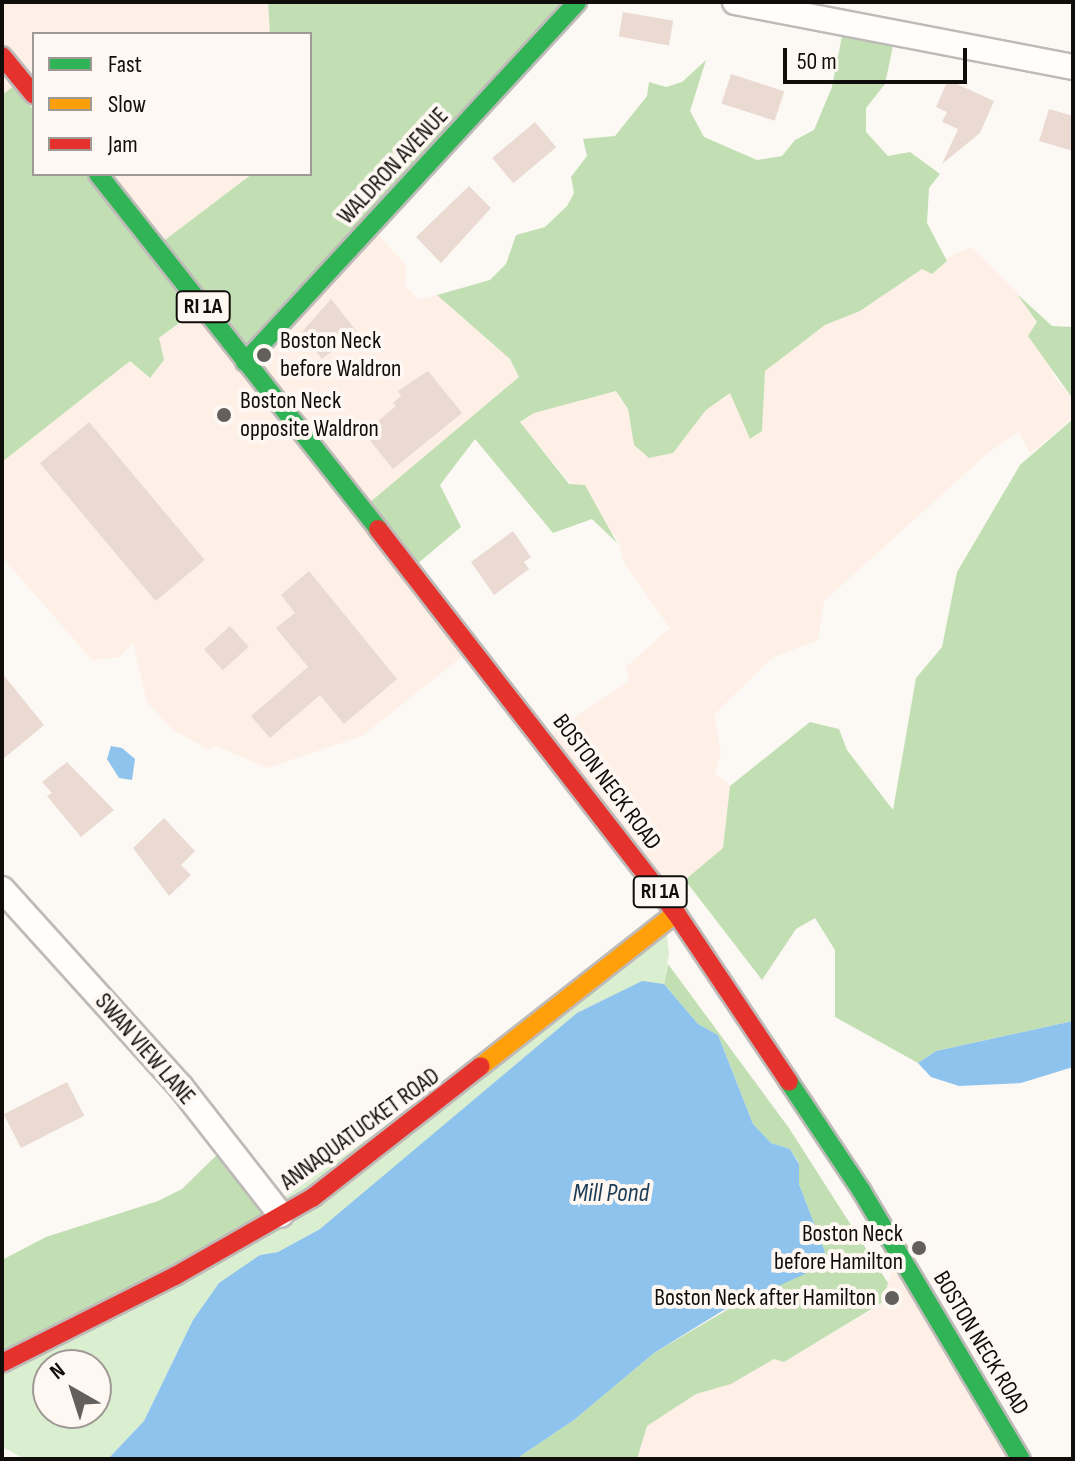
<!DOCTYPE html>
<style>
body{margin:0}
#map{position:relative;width:1075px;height:1461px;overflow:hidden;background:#fcf8f4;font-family:"Sofia Sans Condensed",sans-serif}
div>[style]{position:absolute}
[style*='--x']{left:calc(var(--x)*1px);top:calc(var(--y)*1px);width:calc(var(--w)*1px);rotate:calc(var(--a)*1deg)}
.commercial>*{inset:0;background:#fef0e6}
.green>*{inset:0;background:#daeed0}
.forest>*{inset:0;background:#c2dfb3}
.water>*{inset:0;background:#8ec3ee}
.building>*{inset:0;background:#eadad2;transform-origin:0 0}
.roads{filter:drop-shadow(2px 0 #bebab8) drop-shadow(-2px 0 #bebab8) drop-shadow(0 2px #bebab8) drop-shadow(0 -2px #bebab8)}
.street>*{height:24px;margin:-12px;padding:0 12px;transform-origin:12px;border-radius:12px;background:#fffefd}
.fast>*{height:18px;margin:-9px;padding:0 9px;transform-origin:9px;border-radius:9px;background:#30b455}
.slow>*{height:18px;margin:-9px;padding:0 9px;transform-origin:9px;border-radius:9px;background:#ff9f0a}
.jam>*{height:18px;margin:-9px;padding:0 9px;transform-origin:9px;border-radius:9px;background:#e5322d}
.dots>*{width:22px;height:22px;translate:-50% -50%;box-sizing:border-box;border:4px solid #fff7f1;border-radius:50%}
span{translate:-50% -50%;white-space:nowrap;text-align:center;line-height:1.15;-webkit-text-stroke:8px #fff7f1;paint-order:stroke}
.shield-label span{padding:2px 6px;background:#fff7f1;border:2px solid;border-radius:6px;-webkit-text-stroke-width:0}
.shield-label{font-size:22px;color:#100d0a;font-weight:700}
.street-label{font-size:24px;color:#100d0a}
.poi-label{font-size:24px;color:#100d0a}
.left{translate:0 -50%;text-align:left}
.right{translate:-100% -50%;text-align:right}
.water-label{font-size:26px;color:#1b3c56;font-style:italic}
.frame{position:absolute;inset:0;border:4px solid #100d0a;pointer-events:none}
.legend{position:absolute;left:32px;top:32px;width:280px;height:144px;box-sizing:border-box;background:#fff7f1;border:2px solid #9f9995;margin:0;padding:10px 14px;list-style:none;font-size:24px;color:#100d0a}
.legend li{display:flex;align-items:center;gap:16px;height:40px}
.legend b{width:40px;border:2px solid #9f9995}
.north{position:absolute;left:32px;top:1349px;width:80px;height:80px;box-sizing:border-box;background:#fff7f1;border:2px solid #9f9995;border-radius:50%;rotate:321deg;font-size:22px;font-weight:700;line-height:32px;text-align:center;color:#100d0a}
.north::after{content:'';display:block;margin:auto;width:28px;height:36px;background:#635f5c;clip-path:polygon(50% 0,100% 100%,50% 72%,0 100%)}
.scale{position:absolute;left:783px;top:48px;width:184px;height:36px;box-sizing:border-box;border:4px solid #100d0a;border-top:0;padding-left:10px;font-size:24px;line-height:28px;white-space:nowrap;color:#100d0a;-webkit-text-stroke:6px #fff7f1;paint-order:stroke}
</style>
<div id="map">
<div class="commercial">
<div style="clip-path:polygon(2px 2px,268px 2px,270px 34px,34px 34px,34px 110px,12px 87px,2px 95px)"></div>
<div style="clip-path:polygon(87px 174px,252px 174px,157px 247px)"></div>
<div style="clip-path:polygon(370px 226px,406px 265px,405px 286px,419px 300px,437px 295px,510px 359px,519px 377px,363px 508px,469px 651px,362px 736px,267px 768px,216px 746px,208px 749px,173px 730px,147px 702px,133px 643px,120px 657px,92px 660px,2px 557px,2px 462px,130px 361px,149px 378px,159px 339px,198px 310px)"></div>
<div style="clip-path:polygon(971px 247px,1017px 292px,1037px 322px,1054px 377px,1073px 399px,1073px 418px,1030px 454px,1019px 432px,989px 452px,824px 601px,818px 640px,772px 658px,714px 715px,721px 753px,715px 773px,730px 786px,723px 848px,698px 873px,659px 892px,545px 737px,629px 681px,626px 667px,670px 628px,624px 563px,618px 540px,520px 423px,534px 413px,616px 391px,628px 409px,634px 445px,673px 453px,706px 410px,730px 393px,751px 439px,762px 430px,764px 371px,825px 325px,860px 311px,922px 269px)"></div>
<div style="clip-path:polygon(897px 1249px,1018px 1459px,637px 1459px,647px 1426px,696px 1394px,731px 1384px,774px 1359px,784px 1362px,883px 1303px)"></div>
</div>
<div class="green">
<div style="clip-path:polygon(evenodd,666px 929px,669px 953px,664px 984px,642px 982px,320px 1229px,278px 1252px,260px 1255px,193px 1320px,144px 1421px,108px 1459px,25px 1459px,2px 1447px,2px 1360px,168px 1279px,666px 929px,48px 1365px,96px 1365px,96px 1413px,48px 1413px,48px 1365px)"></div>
</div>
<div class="forest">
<div style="clip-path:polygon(268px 2px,575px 2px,254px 348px,197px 310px,159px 338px,164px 360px,150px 378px,130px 361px,2px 462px,2px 95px,12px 87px,34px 110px,34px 174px,87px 174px,157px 246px,252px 174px,310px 174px,310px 34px,270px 34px)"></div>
<div style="clip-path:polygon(844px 26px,894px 41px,885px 84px,866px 108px,866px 132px,888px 156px,910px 152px,940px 174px,929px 188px,927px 223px,947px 261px,932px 274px,922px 269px,860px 311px,825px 325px,765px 371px,762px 431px,750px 439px,730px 393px,706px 410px,673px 453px,649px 458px,634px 445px,628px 409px,616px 391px,534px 413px,520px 422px,569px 484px,585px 485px,617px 543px,592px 519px,553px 533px,475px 439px,440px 485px,461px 527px,410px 570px,363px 508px,519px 377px,510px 359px,437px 295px,490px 280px,506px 264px,516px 235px,545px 227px,567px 206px,574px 193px,571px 177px,587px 156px,583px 139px,615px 136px,647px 96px,649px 82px,666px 87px,682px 82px,706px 60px,690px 111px,704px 137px,757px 160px,782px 156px,795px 140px,814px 130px,832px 87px)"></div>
<div style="clip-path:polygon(1017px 294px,1052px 326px,1073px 327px,1073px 399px,1028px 336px,1037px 322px)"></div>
<div style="clip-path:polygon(1073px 419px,1073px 1021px,936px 1051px,918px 1063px,835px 1017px,835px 950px,815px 918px,796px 929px,762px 980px,685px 880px,723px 848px,730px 786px,810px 722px,839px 729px,847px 750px,893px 810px,916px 678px,942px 647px,957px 572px,1020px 465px)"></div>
<div style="clip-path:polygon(668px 964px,789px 1128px,888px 1283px,883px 1302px,784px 1362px,774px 1359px,731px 1384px,696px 1394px,647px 1426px,637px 1459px,516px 1459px,574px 1420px,654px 1353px,825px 1252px,799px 1184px,799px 1163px,790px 1149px,771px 1143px,753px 1124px,718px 1035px,698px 1024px,664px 984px)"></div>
<div style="clip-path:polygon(225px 1147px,280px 1212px,2px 1360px,2px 1260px,46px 1237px,158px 1201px,182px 1189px)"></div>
</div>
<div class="water">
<div style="clip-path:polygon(111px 746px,122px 748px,135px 759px,132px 780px,119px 778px,107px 759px)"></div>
<div style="clip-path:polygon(642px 981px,664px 984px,698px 1024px,718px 1035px,753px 1124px,771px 1143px,790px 1149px,799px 1164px,799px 1184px,825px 1252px,805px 1274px,722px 1311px,654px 1353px,574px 1420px,516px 1459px,108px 1459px,144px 1421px,193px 1320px,219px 1283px,260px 1255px,278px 1252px,320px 1229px,577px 1013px)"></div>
<div style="clip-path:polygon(1073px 1021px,1073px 1067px,1021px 1083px,959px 1086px,931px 1077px,918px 1063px,936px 1051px)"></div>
</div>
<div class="building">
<div style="left:623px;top:12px;width:51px;height:25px;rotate:10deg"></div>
<div style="left:731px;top:74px;width:56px;height:31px;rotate:18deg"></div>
<div style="clip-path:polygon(948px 80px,994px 101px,980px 133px,942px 164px,958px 129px,942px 122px,947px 112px,936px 107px)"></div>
<div style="clip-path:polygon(1049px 109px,1073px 116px,1073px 151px,1039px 141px)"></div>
<div style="left:535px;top:122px;width:33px;height:56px;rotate:50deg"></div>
<div style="clip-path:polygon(469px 186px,491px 208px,441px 263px,416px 237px)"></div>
<div style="clip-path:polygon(331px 299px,357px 332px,322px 359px,301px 333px)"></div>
<div style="clip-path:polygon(428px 371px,462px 413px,393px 469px,364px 433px,396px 406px,393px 403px,401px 396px,398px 391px)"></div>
<div style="left:89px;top:422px;width:180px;height:64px;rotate:50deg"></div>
<div style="clip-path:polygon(513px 531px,531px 557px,524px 562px,529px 569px,494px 595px,471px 562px)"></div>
<div style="clip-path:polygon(309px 571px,397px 679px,344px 724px,320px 695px,270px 738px,251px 716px,308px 667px,276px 628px,295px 613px,281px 595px)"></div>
<div style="left:230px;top:626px;width:28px;height:35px;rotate:48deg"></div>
<div style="clip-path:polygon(2px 673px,44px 725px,2px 760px)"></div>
<div style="clip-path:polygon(67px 762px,114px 810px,81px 837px,47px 796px,52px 793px,42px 782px)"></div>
<div style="clip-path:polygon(164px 818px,195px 851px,181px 865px,191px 875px,169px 896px,133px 848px)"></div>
<div style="left:67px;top:1082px;width:38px;height:71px;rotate:63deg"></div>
</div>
<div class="roads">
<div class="street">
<div style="--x:735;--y:2;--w:344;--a:10.9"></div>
<div style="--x:2;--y:889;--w:267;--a:47.9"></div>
<div style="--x:181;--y:1087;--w:162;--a:52"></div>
</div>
<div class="fast">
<div style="--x:98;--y:174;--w:452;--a:51.7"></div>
<div style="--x:245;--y:362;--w:490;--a:-47.3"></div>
<div style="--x:789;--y:1082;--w:130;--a:56.3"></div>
<div style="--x:861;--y:1190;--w:313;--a:59.3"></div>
</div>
<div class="slow">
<div style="--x:481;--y:1066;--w:248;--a:-38.1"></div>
</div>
<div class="jam">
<div style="--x:2;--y:56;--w:50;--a:50.6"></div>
<div style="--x:378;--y:529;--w:486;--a:52.2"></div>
<div style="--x:676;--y:913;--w:203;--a:56.2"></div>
<div style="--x:2;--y:1363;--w:194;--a:-26.7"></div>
<div style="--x:175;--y:1276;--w:158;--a:-29.7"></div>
<div style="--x:312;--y:1198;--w:214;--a:-38"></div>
</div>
</div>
<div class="dots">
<div style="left:264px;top:355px;background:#635f5c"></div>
<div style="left:224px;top:415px;background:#635f5c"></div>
<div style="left:919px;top:1248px;background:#635f5c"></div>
<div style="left:892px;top:1298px;background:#635f5c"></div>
</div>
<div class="shield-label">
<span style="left:203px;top:307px">RI 1A</span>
<span style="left:660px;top:892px">RI 1A</span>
</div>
<div class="street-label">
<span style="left:393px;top:166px;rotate:-47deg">WALDRON AVENUE</span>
<span style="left:607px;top:782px;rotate:53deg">BOSTON NECK ROAD</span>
<span style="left:145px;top:1049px;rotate:49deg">SWAN VIEW LANE</span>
<span style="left:360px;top:1129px;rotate:-36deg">ANNAQUATUCKET ROAD</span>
<span style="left:981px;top:1343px;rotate:59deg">BOSTON NECK ROAD</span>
</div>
<div class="poi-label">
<span class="left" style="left:280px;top:355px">Boston Neck<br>before Waldron</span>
<span class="left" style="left:240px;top:415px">Boston Neck<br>opposite Waldron</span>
<span class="right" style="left:903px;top:1248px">Boston Neck<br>before Hamilton</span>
<span class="right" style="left:876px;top:1298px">Boston Neck after Hamilton</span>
</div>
<div class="water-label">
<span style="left:611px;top:1194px">Mill Pond</span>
</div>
<div class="frame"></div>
<ul class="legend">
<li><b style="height:10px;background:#30b455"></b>Fast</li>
<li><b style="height:10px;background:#ff9f0a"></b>Slow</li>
<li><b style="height:10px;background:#e5322d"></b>Jam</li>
</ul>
<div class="north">N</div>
<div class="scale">50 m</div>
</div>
